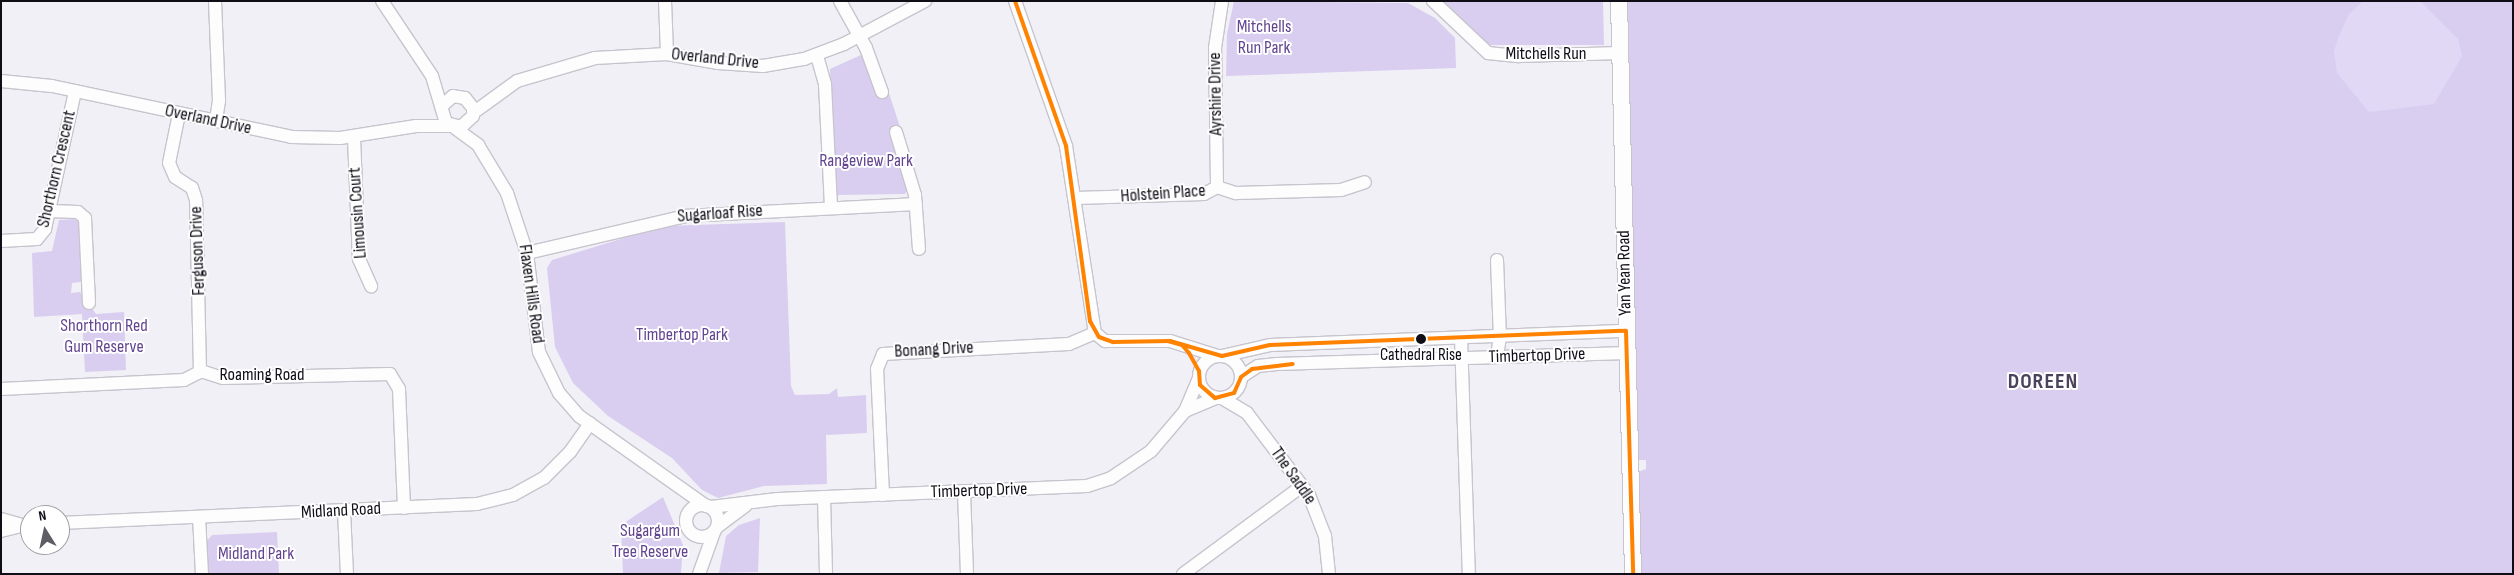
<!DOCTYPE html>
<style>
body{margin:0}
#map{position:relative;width:2514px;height:575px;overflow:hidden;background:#f2f0f7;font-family:"Sofia Sans Condensed",sans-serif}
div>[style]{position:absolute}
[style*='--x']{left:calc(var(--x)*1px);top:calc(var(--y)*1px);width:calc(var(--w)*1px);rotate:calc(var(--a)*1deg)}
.green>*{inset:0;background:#d9ceef}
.water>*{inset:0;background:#e1d8f6}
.roads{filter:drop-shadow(1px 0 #c7c4cd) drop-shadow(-1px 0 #c7c4cd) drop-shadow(0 1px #c7c4cd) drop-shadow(0 -1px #c7c4cd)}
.minor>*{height:12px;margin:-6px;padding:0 6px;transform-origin:6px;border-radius:6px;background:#fdfdfe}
.minor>.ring{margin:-6px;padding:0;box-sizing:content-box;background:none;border:12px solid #fdfdfe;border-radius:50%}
.major>*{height:16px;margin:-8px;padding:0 8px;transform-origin:8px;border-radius:8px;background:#fdfdfe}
.bus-1>*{height:4px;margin:-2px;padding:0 2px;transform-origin:2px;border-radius:2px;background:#ff8200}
.dots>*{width:14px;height:14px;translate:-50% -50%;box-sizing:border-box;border:2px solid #fff;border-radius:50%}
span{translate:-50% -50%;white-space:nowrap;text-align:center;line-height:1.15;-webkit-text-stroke:4px #fff;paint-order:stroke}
.bus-label{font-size:17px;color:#100d17}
.park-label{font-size:18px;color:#624490}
.street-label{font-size:18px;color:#100d17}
.district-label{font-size:22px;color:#4b425d;font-weight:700;letter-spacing:1px}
.frame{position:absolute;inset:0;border:2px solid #100d17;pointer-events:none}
.north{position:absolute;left:20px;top:505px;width:50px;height:50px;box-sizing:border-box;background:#fff;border:1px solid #9f9ea2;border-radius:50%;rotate:350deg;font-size:14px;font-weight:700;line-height:20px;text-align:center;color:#100d17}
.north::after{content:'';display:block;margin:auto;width:18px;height:22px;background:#5f5c65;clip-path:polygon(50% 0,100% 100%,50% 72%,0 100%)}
</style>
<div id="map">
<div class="green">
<div style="clip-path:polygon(1234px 1px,1408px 3px,1435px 18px,1455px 38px,1456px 68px,1226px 76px,1227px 34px)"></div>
<div style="clip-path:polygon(1444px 1px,1603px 1px,1604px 45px,1491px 45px,1480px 41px)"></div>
<div style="clip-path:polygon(1626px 1px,2513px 1px,2513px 574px,1639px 574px,1638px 472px,1646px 469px,1646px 460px,1638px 460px)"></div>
<div style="clip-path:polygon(863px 54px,878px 94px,889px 93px,900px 127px,889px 131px,908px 189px,905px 194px,836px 195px,835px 191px,830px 69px)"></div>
<div style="clip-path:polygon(74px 219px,79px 222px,81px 282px,72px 283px,71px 293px,80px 292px,96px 314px,124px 312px,126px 370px,85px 372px,82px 314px,34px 317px,32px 253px,52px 251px,59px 220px)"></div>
<div style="clip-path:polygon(785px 222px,791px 386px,795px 395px,829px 394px,837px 388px,838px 397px,866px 395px,867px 433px,826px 435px,827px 484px,764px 486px,718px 498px,702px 490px,672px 458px,608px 416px,573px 383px,555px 347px,547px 268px,552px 260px,663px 226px)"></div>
<div style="clip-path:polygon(663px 497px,683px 545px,681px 574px,623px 574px,621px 525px)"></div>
<div style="clip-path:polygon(760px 518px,758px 572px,719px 573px,726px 536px,739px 525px)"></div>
<div style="clip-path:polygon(277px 532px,279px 574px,206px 574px,205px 543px,212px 535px)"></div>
</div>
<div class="water">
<div style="clip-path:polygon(2363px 1px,2420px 1px,2458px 39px,2462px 56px,2434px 104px,2369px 112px,2337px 73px,2334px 51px,2339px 36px,2349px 14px)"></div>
</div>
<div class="roads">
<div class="minor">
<div style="--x:215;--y:1;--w:100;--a:87.7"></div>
<div style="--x:219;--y:101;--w:20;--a:99"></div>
<div style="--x:382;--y:1;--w:90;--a:56.3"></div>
<div style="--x:432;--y:76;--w:49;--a:73.4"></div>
<div style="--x:446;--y:123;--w:16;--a:15"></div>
<div style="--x:461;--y:127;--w:16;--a:-43"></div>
<div style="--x:473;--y:116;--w:8;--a:-90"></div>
<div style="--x:473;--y:108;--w:13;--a:-129"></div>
<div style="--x:465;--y:98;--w:12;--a:-171"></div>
<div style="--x:453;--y:96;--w:15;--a:138"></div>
<div style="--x:665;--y:1;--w:53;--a:87.8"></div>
<div style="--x:840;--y:1;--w:54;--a:61"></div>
<div style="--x:866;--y:48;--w:47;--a:70"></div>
<div style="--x:1015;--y:1;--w:154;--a:70.6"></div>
<div style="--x:1066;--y:146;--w:189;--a:81.2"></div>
<div style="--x:1095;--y:333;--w:13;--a:39"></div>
<div style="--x:1105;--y:341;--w:65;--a:0"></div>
<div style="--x:1170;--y:341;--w:50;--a:17.4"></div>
<div style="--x:1433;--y:1;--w:76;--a:43.4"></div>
<div style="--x:1488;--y:53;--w:31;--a:6"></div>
<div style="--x:1519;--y:56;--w:101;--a:-1.7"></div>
<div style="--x:817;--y:56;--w:29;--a:74"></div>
<div style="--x:825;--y:84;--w:124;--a:87.2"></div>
<div style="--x:1;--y:81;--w:51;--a:5.6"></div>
<div style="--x:52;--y:86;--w:244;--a:12"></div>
<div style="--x:291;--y:137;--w:49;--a:1.2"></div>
<div style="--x:340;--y:138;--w:77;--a:-9"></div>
<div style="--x:416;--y:126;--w:34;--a:0"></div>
<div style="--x:473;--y:113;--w:54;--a:-36"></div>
<div style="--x:517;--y:81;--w:81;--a:-16.4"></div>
<div style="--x:595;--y:58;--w:72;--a:-3.2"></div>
<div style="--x:667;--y:54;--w:52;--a:10"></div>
<div style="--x:718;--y:63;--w:45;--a:3.8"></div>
<div style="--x:763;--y:66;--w:42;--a:-9.7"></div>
<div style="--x:804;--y:59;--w:43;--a:-20.6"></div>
<div style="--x:844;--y:44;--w:92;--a:-28"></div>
<div style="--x:455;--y:128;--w:29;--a:36"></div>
<div style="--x:478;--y:145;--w:56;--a:58.9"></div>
<div style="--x:507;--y:193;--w:63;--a:71.6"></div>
<div style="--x:527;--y:253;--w:100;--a:83.1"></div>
<div style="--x:539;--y:352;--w:46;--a:64"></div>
<div style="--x:559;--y:393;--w:30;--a:49"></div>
<div style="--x:579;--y:416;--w:156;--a:35.3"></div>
<div style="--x:896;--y:132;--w:66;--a:73.2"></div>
<div style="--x:915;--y:195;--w:54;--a:85.8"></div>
<div style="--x:354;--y:137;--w:122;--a:87.7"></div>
<div style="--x:359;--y:259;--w:30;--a:66"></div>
<div style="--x:1217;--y:187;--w:139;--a:-90.8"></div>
<div style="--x:1215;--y:48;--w:48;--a:-81.5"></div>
<div style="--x:1076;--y:198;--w:128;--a:-1.8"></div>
<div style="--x:1204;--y:194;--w:15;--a:-28"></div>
<div style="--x:1217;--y:187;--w:20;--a:18"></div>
<div style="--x:1236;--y:193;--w:105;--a:-1.6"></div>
<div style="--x:1341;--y:190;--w:25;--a:-18"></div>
<div style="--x:49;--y:211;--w:29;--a:2"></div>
<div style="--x:78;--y:212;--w:9;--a:41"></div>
<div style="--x:85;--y:218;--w:85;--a:87.3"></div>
<div style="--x:1;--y:241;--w:36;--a:-3"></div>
<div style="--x:37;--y:239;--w:13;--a:-51"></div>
<div style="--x:45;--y:229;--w:141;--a:-77.7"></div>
<div style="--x:527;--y:253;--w:163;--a:-13.1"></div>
<div style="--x:686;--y:216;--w:230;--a:-3"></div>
<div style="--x:1497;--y:260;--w:77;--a:87.8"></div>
<div style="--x:1500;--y:337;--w:20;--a:99"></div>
<div style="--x:1461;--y:338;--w:236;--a:88.1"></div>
<div style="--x:1222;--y:356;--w:49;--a:-12.9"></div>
<div style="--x:1270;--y:345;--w:356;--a:-2.3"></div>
<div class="ring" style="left:1199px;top:356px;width:30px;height:30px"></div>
<div style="--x:201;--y:371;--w:23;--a:18"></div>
<div style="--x:223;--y:378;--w:167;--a:-1.4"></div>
<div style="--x:390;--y:374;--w:17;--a:59"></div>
<div style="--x:399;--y:389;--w:119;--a:87.6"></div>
<div style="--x:1241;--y:377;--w:20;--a:-33"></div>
<div style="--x:1258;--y:366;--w:19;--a:-6"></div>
<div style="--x:1277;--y:364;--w:350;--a:-1.8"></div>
<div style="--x:1;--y:389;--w:183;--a:-2.8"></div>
<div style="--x:184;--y:380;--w:18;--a:-27"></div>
<div style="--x:200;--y:372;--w:172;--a:-91.3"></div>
<div style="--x:196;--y:200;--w:13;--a:-108"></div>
<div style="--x:192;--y:188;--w:20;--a:-147"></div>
<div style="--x:175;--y:177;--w:15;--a:-113"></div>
<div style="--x:169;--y:163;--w:50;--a:-78.5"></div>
<div style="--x:1222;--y:398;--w:29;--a:31"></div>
<div style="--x:1247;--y:413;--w:103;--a:52.9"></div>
<div style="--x:1309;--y:495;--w:44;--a:68.7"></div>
<div style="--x:1325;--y:536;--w:38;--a:84"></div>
<div style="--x:1185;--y:411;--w:33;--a:-23"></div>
<div style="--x:964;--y:492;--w:82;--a:87.9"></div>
<div style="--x:883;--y:495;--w:126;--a:-92.7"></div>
<div style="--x:877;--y:369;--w:16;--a:-68"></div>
<div style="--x:883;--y:354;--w:186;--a:-3.1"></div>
<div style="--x:1069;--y:344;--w:28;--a:-23"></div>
<div style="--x:824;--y:497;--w:77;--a:88.5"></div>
<div class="ring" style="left:686px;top:505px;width:20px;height:20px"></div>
<div style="--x:711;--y:507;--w:67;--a:-6.8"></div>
<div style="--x:778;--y:499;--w:309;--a:-2.4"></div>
<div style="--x:1087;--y:486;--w:25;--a:-18"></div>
<div style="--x:1111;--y:478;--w:48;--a:-34"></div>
<div style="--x:1151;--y:451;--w:52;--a:-49.6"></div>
<div style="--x:1185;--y:411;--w:36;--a:-67"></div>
<div style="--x:344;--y:511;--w:63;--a:87.3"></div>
<div style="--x:199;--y:517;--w:57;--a:87"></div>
<div style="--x:1;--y:519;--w:22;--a:16"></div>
<div style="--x:60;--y:523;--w:417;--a:-2.6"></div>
<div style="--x:477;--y:504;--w:37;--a:-14"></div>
<div style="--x:513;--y:495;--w:35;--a:-29"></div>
<div style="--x:544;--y:478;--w:37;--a:-45"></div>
<div style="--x:570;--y:452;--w:35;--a:-55"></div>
<div style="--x:717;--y:527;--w:36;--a:-37"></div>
<div style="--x:1;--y:531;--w:30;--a:-14"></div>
<div style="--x:699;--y:574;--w:45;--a:-70.3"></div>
<div style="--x:1183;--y:574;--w:148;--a:-36.5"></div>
</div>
<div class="major">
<div style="--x:1619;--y:1;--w:573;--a:88.6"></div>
</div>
</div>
<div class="bus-1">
<div style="--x:1015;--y:1;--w:154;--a:70.6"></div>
<div style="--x:1066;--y:146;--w:177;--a:82.2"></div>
<div style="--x:1090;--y:321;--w:18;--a:61"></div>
<div style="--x:1099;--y:337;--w:15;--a:20"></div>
<div style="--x:1113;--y:342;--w:57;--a:-1"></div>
<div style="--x:1170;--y:341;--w:54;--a:16.1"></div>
<div style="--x:1222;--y:356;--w:49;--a:-12.9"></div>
<div style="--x:1270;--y:345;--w:356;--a:-2.3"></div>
<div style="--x:1626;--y:331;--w:243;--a:88.3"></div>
<div style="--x:1168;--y:341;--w:15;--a:16"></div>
<div style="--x:1182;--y:345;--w:11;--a:49"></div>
<div style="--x:1189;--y:353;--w:21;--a:61"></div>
<div style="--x:1199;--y:371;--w:14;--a:86"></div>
<div style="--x:1200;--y:385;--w:20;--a:41"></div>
<div style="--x:1215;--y:398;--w:20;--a:-15"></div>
<div style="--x:1234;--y:393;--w:17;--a:-66"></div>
<div style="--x:1241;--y:377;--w:14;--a:-36"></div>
<div style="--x:1252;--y:369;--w:41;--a:-7"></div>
</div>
<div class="dots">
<div style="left:1421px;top:339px;background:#100d17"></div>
</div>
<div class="bus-label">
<span style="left:1421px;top:356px">Cathedral Rise</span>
</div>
<div class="park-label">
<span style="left:1264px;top:38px">Mitchells<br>Run Park</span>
<span style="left:866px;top:161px">Rangeview Park</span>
<span style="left:104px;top:337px">Shorthorn Red<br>Gum Reserve</span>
<span style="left:682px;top:335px">Timbertop Park</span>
<span style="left:650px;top:542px">Sugargum<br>Tree Reserve</span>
<span style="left:256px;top:554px">Midland Park</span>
</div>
<div class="street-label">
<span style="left:1546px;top:54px">Mitchells Run</span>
<span style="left:715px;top:59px;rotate:6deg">Overland Drive</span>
<span style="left:1216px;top:94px;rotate:-91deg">Ayrshire Drive</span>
<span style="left:208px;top:120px;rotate:12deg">Overland Drive</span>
<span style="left:57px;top:169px;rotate:-77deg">Shorthorn Crescent</span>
<span style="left:1163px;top:194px;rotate:-4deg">Holstein Place</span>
<span style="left:358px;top:213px;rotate:-94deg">Limousin Court</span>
<span style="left:720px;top:214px;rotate:-4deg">Sugarloaf Rise</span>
<span style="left:198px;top:251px;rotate:-92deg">Ferguson Drive</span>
<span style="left:1625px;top:273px;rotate:-91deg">Yan Yean Road</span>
<span style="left:531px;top:294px;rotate:82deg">Flaxen Hills Road</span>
<span style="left:934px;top:350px;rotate:-3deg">Bonang Drive</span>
<span style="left:1537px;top:356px;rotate:-2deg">Timbertop Drive</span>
<span style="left:262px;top:375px">Roaming Road</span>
<span style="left:1293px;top:476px;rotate:55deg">The Saddle</span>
<span style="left:979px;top:491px;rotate:-2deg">Timbertop Drive</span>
<span style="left:341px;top:511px;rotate:-3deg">Midland Road</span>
</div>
<div class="district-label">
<span style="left:2043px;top:382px">DOREEN</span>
</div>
<div class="frame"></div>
<div class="north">N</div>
</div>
